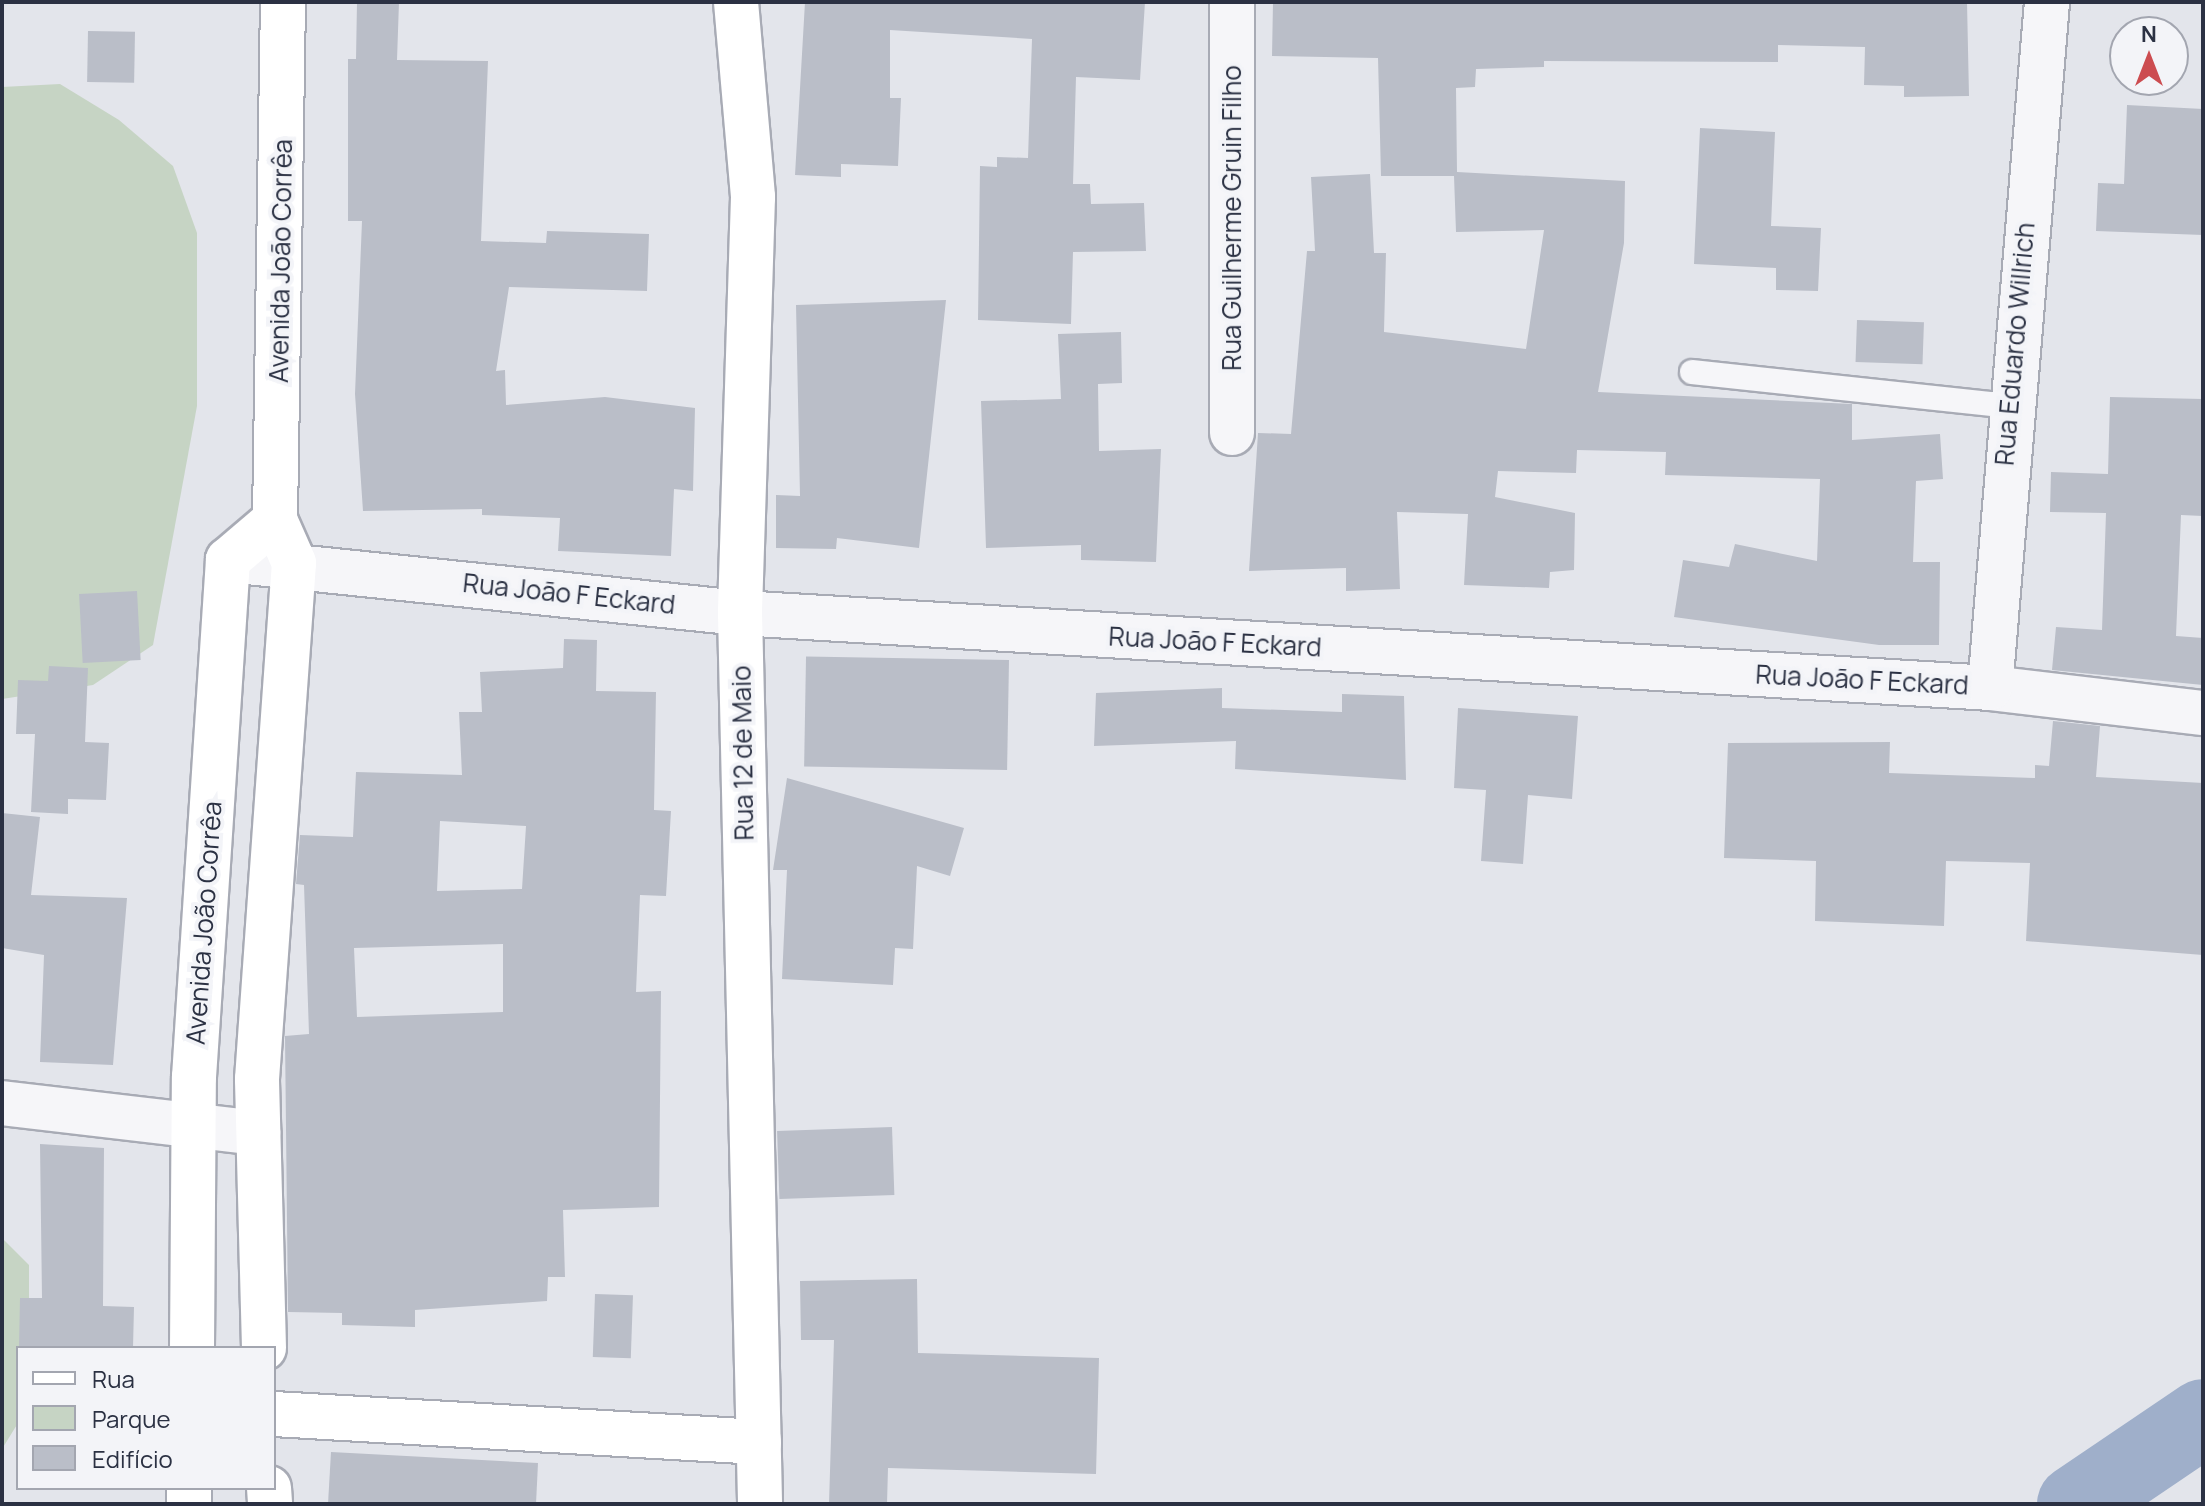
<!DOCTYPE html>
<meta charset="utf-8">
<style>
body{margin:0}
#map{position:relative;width:2205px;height:1506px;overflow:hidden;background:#e3e5eb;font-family:Manrope,sans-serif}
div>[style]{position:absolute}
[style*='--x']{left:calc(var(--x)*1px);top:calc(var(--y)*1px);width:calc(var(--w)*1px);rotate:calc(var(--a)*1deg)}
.green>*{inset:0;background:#c6d4c4}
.river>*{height:78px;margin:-39px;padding:0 39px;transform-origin:39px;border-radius:39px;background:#9fafca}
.building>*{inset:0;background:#babec8;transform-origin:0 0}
.roads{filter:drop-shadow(2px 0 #a8abb5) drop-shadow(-2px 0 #a8abb5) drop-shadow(0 2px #a8abb5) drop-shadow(0 -2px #a8abb5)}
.lane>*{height:24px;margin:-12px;padding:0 12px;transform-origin:12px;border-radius:12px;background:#f6f6f9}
.street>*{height:44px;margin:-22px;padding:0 22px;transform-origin:22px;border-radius:22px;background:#f6f6f9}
.secondary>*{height:44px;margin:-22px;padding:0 22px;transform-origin:22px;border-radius:22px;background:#fff}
span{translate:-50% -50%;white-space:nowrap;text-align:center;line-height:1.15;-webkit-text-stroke:8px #f3f4f8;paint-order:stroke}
.street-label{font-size:26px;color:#2b3143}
.frame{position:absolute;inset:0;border:4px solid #2b3143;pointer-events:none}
.legend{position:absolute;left:16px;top:1346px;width:260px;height:144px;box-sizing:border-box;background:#f3f4f8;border:2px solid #a3a6b0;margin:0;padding:10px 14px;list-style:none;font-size:24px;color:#2b3143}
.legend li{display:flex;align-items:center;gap:16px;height:40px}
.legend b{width:40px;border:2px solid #a3a6b0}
.north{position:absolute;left:2109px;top:16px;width:80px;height:80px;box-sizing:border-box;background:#f3f4f8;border:2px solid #a3a6b0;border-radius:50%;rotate:0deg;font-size:22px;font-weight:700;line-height:32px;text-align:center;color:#2b3143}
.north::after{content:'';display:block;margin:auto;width:28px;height:36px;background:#cc4c50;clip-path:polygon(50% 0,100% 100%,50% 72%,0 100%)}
</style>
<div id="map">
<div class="green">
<div style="clip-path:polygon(60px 84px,119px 120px,173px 166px,197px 233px,197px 406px,153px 645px,93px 685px,2px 699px,2px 87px)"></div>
<div style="clip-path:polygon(2px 1238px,29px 1265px,29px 1348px,18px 1348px,18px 1423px,2px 1449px)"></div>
</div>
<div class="river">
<div style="--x:2076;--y:1504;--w:153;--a:-34.1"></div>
</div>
<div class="building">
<div style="clip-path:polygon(357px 2px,399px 2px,397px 60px,488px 61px,481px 241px,546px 243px,547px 231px,649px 234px,647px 291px,509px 287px,496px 371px,505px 370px,506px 405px,605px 397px,695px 408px,693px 491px,674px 489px,671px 556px,558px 551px,560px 518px,482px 515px,482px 509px,363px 511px,355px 394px,362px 221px,348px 221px,348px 59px,356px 59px)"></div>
<div style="clip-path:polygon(805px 2px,1145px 2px,1140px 80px,1076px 77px,1073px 184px,1090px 184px,1091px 204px,1144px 203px,1146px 251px,1073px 252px,1071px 324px,978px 320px,980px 166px,997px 167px,997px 157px,1028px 158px,1032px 39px,890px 30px,890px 98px,901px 98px,898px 166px,841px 164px,841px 177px,795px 175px)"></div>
<div style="clip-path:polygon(1273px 2px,1967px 2px,1969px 96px,1904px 97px,1904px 86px,1864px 85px,1865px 47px,1778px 45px,1778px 62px,1544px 61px,1544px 67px,1476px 69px,1475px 87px,1456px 88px,1457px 172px,1625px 181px,1624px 243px,1598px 392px,1852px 404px,1852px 440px,1940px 434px,1943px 479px,1916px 481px,1913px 562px,1940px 562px,1939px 645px,1879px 645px,1674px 617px,1683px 560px,1729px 567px,1735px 544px,1817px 561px,1820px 479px,1665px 475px,1666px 452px,1577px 450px,1576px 473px,1498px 471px,1495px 497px,1575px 513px,1574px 570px,1550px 572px,1549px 588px,1464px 585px,1468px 514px,1397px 512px,1400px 589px,1346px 591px,1346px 568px,1249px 571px,1258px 433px,1291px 434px,1307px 251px,1315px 251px,1311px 177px,1370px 174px,1374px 253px,1386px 253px,1384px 332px,1526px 349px,1544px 230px,1456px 232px,1454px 176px,1381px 176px,1378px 58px,1272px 56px)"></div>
<div style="left:88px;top:31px;width:47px;height:51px;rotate:1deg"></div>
<div style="clip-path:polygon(2127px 105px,2203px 109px,2203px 235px,2096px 231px,2098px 183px,2124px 184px)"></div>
<div style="clip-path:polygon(1700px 128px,1775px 132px,1771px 226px,1821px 228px,1818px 291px,1776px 290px,1776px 268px,1694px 264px)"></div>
<div style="clip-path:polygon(946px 300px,919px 548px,837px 538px,836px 549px,776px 548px,776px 495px,800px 496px,796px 305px)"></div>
<div style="left:1857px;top:320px;width:67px;height:42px;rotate:2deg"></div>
<div style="clip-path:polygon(1121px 332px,1122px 383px,1098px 384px,1099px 451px,1161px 449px,1156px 562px,1081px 560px,1081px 545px,986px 548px,981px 401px,1061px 399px,1058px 334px)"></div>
<div style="clip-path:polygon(2110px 397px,2203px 399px,2203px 516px,2181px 515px,2176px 636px,2203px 638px,2203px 685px,2052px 670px,2056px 627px,2102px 630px,2106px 513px,2050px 512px,2051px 472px,2108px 474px)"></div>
<div style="left:137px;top:591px;width:69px;height:58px;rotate:87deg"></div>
<div style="clip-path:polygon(evenodd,564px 639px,597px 640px,596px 691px,656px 692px,654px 810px,671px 811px,666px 896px,640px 895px,636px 992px,661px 991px,659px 1207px,563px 1210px,565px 1277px,548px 1277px,547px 1301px,415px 1310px,415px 1327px,342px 1325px,342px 1313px,288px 1312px,285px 1036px,309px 1034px,304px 885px,296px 884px,300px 835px,353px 837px,356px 772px,462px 775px,459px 712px,482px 712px,480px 672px,563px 668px,564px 639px,440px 821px,526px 826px,522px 889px,437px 891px,440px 821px,564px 639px,503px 944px,503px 1012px,357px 1017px,354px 948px,503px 944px)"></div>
<div style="left:1009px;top:660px;width:110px;height:203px;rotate:91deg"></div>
<div style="clip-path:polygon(49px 666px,88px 668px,85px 742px,109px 743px,106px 800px,68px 799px,68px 814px,31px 812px,35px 734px,16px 734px,18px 680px,48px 681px)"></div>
<div style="clip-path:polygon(1222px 688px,1222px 708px,1342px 712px,1342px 694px,1404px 696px,1406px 780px,1235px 769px,1236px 741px,1094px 746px,1096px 693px)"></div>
<div style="clip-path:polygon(1458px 708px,1578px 716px,1572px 799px,1528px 795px,1523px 864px,1481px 861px,1486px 790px,1454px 788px)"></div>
<div style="clip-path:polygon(2053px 721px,2100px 726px,2096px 777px,2203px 783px,2203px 955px,2026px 941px,2030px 863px,1946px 861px,1944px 926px,1815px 921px,1816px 861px,1724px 858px,1728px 743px,1890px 742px,1889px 773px,2035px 778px,2035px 765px,2049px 766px)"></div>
<div style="clip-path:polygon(787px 778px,964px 828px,950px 876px,917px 866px,913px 949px,895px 948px,893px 985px,782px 979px,787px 870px,773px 870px)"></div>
<div style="clip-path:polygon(2px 813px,40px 817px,31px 895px,127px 898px,113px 1065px,40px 1062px,44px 955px,2px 948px)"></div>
<div style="left:892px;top:1127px;width:68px;height:115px;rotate:88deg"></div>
<div style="clip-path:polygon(40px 1144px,104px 1148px,103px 1306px,134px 1307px,133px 1348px,19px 1348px,20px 1298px,42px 1298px)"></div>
<div style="clip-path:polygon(917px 1279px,918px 1353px,1099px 1358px,1096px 1474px,888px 1468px,887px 1504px,829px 1504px,834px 1340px,801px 1340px,800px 1281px)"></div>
<div style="left:595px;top:1294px;width:38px;height:63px;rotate:2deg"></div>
<div style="clip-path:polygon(331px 1452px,538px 1463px,536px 1504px,328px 1504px)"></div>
</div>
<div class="roads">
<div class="lane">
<div style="--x:1692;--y:372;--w:318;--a:6.1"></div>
</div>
<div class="street">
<div style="--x:1232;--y:2;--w:431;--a:90"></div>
<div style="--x:228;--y:560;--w:515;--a:5.91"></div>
<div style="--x:740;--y:613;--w:1252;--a:3.43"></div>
<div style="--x:1990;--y:688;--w:214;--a:6.7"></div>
<div style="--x:1990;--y:688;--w:688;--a:-85.25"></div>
<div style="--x:2;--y:1103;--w:258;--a:6.7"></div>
</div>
<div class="secondary">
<div style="--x:736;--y:2;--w:196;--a:85"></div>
<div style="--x:753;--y:197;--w:416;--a:91.8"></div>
<div style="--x:740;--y:613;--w:891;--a:88.71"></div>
<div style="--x:192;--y:1348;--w:271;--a:-89.6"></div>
<div style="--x:194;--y:1077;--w:518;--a:-86.24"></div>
<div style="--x:228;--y:560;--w:62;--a:-40.4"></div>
<div style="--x:264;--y:1348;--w:269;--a:-91.5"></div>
<div style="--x:257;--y:1079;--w:517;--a:-85.9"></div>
<div style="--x:294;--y:563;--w:47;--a:-113.8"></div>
<div style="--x:275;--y:520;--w:518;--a:-89.12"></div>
<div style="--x:274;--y:1414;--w:486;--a:3.3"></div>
<div style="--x:269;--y:1488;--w:16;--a:86"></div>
<div style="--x:189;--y:1504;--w:16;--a:-90"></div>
</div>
</div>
<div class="street-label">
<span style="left:1232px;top:218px;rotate:-90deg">Rua Guilherme Gruin Filho</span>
<span style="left:281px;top:261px;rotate:-89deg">Avenida João Corrêa</span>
<span style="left:2015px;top:344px;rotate:-85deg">Rua Eduardo Willrich</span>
<span style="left:569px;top:594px;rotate:6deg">Rua João F Eckard</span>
<span style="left:1215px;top:642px;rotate:3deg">Rua João F Eckard</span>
<span style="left:1862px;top:680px;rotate:3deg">Rua João F Eckard</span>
<span style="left:743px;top:753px;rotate:-91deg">Rua 12 de Maio</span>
<span style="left:204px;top:923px;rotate:-86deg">Avenida João Corrêa</span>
</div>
<div class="frame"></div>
<ul class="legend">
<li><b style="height:10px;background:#fff"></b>Rua</li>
<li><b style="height:22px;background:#c6d4c4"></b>Parque</li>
<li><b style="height:22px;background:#babec8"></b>Edifício</li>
</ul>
<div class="north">N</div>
</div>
